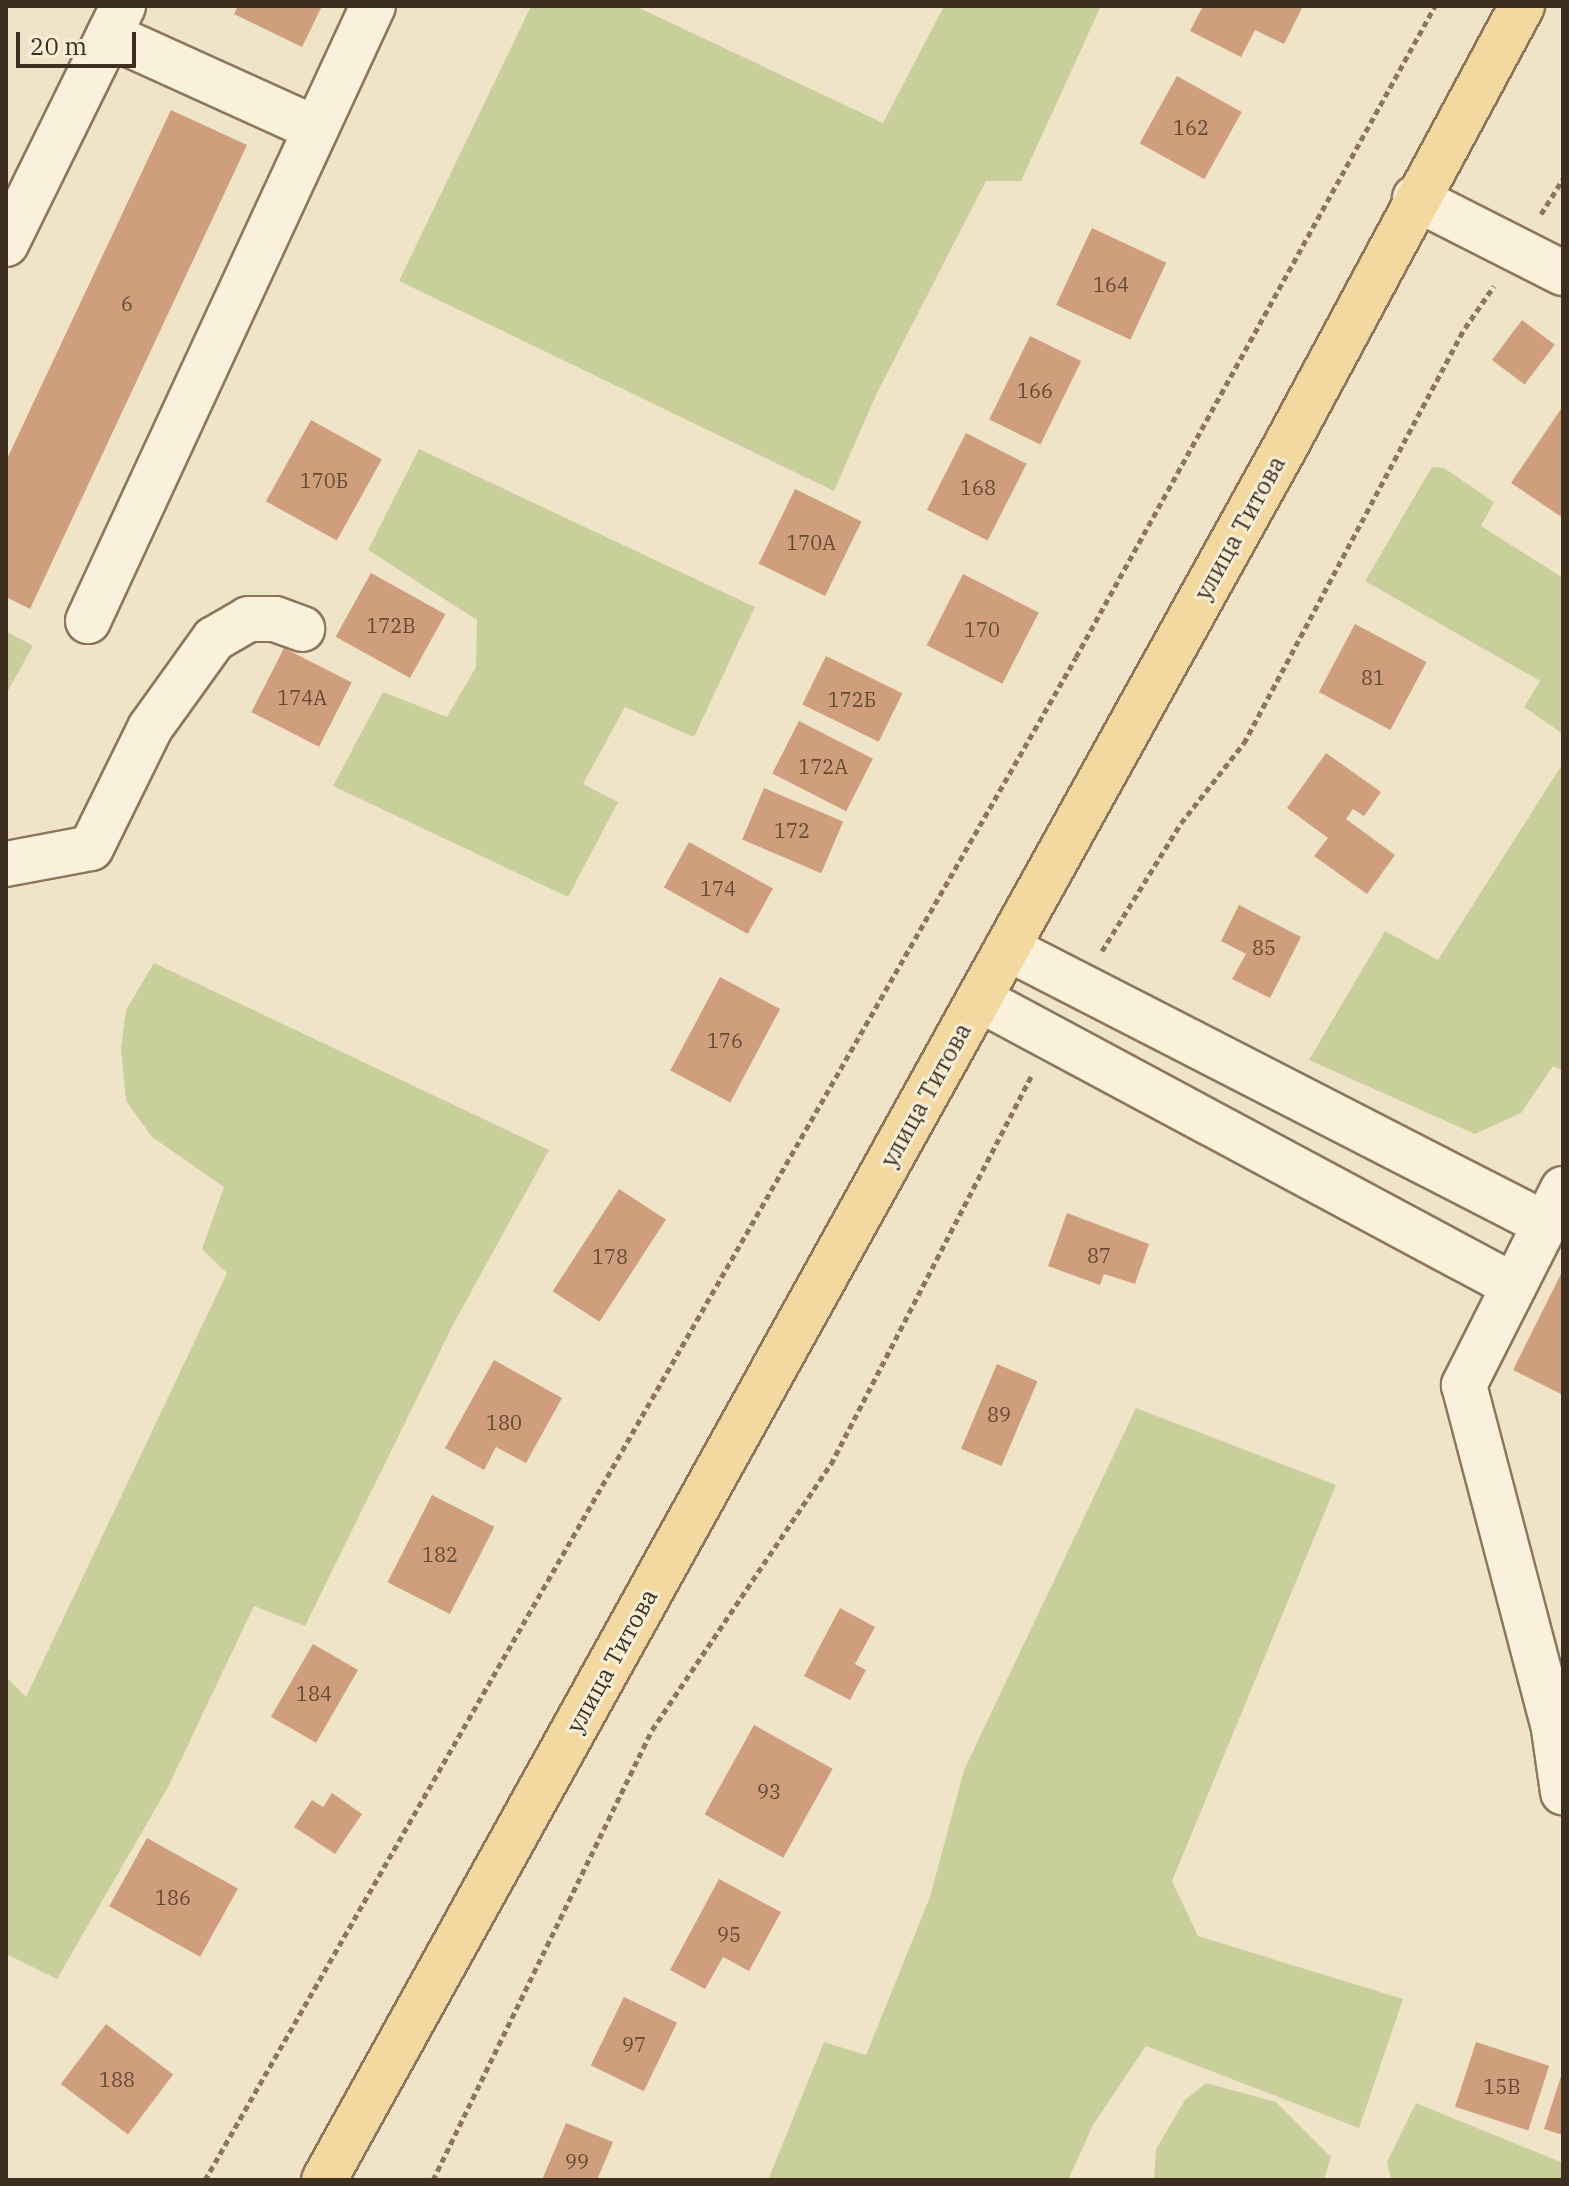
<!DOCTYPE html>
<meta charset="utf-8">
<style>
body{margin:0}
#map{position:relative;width:1569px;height:2186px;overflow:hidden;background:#f0e4c8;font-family:"IBM Plex Serif",serif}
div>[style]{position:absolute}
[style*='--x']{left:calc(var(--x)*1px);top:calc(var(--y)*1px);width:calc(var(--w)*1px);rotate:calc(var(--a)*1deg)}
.green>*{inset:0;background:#c9cf9b}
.building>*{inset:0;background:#cf9f7d;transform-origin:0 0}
.path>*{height:5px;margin-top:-2.5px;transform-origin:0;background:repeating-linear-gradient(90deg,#8d765c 0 6px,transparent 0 10px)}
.roads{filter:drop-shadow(2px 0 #8d765c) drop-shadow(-2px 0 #8d765c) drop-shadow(0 2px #8d765c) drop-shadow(0 -2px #8d765c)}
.minor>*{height:44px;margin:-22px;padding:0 22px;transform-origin:22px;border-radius:22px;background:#faf1dc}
.major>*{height:44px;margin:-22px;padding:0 22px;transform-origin:22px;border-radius:22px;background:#f3d9a0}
span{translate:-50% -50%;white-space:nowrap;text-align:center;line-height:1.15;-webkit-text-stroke:6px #f7eed8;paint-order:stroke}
.number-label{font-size:20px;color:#624a37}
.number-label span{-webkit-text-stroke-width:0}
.street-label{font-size:24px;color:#3d2e20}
.frame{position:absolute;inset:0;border:8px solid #3d2e20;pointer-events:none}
.scale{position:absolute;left:16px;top:32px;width:120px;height:36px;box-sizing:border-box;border:4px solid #3d2e20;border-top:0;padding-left:10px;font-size:24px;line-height:28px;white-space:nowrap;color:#3d2e20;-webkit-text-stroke:6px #f7eed8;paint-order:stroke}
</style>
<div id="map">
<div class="green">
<div style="clip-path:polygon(531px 6px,635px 6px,883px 123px,944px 6px,1101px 6px,1021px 181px,986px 181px,877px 393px,834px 491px,399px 281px)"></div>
<div style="clip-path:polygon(419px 449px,755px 607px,694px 737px,625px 707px,583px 784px,618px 802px,568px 897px,333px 786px,383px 692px,447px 717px,476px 667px,477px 620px,368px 550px)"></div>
<div style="clip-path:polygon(1432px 467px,1444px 468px,1494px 502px,1481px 526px,1563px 578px,1563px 734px,1524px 707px,1540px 681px,1365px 581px)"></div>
<div style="clip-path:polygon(6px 631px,33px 646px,6px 694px)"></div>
<div style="clip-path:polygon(1563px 763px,1563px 1071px,1553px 1066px,1521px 1113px,1475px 1134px,1309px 1060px,1385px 931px,1438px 960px)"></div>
<div style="clip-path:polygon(154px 963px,549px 1150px,454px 1323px,305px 1626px,254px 1606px,168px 1787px,57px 1979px,6px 1954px,6px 1677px,26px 1697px,227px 1273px,202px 1249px,224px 1187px,152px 1137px,126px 1101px,121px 1048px,126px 1010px)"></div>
<div style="clip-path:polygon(1136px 1408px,1336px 1485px,1172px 1881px,1198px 1936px,1403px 1999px,1359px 2128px,1146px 2046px,1093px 2125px,1068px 2180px,768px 2180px,824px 2042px,866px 2055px,930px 1897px,964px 1770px)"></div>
<div style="clip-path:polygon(1206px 2083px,1276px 2102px,1331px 2157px,1324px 2180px,1154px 2180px,1156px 2149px,1185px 2100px)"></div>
<div style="clip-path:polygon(1416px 2103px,1563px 2163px,1563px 2180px,1391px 2180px,1387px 2162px)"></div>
</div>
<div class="building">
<div style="clip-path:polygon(238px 6px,322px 6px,302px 47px,234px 14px)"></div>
<div style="clip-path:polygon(1203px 6px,1303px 6px,1284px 44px,1255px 30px,1241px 57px,1190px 31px)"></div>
<div style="left:1177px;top:76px;width:74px;height:77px;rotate:29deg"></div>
<div style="clip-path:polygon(171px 110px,247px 145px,30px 609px,6px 597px,6px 461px)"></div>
<div style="left:1092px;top:228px;width:82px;height:85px;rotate:25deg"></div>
<div style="left:1522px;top:320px;width:41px;height:50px;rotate:37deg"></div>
<div style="left:1030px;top:336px;width:57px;height:93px;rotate:26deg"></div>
<div style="clip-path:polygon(1563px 406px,1563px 518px,1511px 483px)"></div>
<div style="left:311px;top:420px;width:81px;height:93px;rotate:29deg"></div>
<div style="left:966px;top:433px;width:68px;height:86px;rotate:27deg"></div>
<div style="left:795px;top:489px;width:74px;height:83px;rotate:26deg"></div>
<div style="left:371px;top:573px;width:85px;height:73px;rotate:29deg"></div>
<div style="left:963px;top:574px;width:85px;height:80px;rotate:27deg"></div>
<div style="left:1355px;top:624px;width:81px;height:77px;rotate:28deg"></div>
<div style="left:284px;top:648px;width:76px;height:72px;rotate:27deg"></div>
<div style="left:826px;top:656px;width:85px;height:54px;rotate:26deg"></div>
<div style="left:799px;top:721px;width:83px;height:59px;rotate:27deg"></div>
<div style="clip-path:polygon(1326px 753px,1381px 792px,1364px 816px,1353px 809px,1346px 819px,1395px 855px,1367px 894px,1314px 856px,1328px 838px,1287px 808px)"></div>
<div style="left:764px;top:788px;width:86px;height:56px;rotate:23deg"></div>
<div style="left:689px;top:842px;width:96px;height:52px;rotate:29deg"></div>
<div style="clip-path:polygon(1239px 905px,1301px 937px,1270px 998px,1232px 979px,1246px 954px,1221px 941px)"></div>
<div style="left:720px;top:977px;width:68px;height:106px;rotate:28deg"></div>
<div style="left:619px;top:1189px;width:56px;height:122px;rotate:33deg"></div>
<div style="clip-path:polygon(1067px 1213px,1149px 1244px,1135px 1284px,1104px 1274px,1100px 1285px,1048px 1266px)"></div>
<div style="clip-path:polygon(1563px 1270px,1563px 1395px,1513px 1370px)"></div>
<div style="clip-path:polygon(494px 1360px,562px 1398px,526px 1463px,496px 1447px,484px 1470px,445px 1448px)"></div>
<div style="left:997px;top:1364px;width:44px;height:92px;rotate:23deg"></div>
<div style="left:432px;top:1495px;width:70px;height:98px;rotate:27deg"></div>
<div style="clip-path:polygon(840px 1608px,875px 1627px,855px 1664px,866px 1670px,850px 1700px,804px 1676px)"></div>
<div style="left:313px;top:1644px;width:52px;height:84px;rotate:30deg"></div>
<div style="left:754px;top:1725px;width:90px;height:102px;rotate:29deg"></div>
<div style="clip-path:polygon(332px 1793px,362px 1814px,335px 1854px,294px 1827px,312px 1800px,323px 1807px)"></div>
<div style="left:147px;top:1838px;width:104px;height:78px;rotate:29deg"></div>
<div style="clip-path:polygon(719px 1879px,781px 1912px,749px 1971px,723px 1957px,705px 1989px,670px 1970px)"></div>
<div style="left:624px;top:1997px;width:59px;height:76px;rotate:26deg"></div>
<div style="left:106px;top:2024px;width:84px;height:75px;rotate:37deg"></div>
<div style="left:1476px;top:2042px;width:77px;height:68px;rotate:18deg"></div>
<div style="clip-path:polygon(1562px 2073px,1563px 2074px,1563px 2135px,1544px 2129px)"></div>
<div style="clip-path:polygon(566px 2123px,613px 2142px,597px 2180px,542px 2180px)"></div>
</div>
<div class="path">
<div style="--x:1541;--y:214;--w:41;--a:-57.8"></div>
<div style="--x:1102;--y:951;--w:150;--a:-58.3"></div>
<div style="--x:1181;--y:823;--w:102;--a:-51.8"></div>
<div style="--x:1244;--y:743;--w:470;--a:-62"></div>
<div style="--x:1465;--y:328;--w:51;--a:-55.4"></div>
<div style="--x:205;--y:2180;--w:1754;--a:-60.23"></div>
<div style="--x:1076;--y:657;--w:743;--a:-61.13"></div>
<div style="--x:433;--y:2180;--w:500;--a:-64.05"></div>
<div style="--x:652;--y:1730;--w:321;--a:-56.1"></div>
<div style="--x:831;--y:1464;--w:438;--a:-62.7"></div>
</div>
<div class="roads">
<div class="minor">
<div style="--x:109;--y:35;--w:227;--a:24.4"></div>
<div style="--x:1415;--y:198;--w:166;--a:26.9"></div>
<div style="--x:6;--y:244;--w:265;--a:-63.8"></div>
<div style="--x:88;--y:621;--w:678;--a:-65.14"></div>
<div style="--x:6;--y:864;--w:86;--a:-10.7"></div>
<div style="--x:91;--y:848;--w:134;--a:-63.8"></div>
<div style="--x:150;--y:728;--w:110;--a:-54.3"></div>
<div style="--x:214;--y:639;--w:39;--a:-30"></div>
<div style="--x:248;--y:619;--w:27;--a:0"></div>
<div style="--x:275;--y:619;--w:29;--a:20"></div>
<div style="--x:1007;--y:948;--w:605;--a:27.16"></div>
<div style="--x:979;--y:999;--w:607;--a:28.21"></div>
<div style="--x:1563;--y:1189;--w:220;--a:116.8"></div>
<div style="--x:1464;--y:1385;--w:356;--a:75.3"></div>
<div style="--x:1554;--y:1729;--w:64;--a:81.9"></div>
</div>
<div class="major">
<div style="--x:324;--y:2180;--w:1982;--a:-60.99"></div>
<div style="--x:1285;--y:447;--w:501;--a:-61.75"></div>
</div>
</div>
<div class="number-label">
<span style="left:1191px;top:127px">162</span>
<span style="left:1111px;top:284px">164</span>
<span style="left:127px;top:303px">6</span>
<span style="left:1035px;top:390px">166</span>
<span style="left:324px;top:480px">170Б</span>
<span style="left:978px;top:487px">168</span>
<span style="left:811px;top:542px">170А</span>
<span style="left:391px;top:625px">172В</span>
<span style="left:982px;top:629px">170</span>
<span style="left:1373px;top:677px">81</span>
<span style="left:302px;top:697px">174А</span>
<span style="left:852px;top:699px">172Б</span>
<span style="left:823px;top:766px">172А</span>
<span style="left:792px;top:830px">172</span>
<span style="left:718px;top:888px">174</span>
<span style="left:1264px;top:947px">85</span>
<span style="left:725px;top:1040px">176</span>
<span style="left:1099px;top:1255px">87</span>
<span style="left:610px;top:1256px">178</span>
<span style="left:999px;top:1414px">89</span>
<span style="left:504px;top:1422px">180</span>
<span style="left:440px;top:1554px">182</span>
<span style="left:314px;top:1693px">184</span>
<span style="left:769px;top:1791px">93</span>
<span style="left:173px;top:1897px">186</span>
<span style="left:729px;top:1934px">95</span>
<span style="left:634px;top:2044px">97</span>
<span style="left:117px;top:2079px">188</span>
<span style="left:1502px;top:2086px">15В</span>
<span style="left:577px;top:2161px">99</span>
</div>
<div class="street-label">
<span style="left:1240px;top:528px;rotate:-61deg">улица Титова</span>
<span style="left:926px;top:1095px;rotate:-61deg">улица Титова</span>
<span style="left:612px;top:1661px;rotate:-61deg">улица Титова</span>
</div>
<div class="frame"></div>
<div class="scale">20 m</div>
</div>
